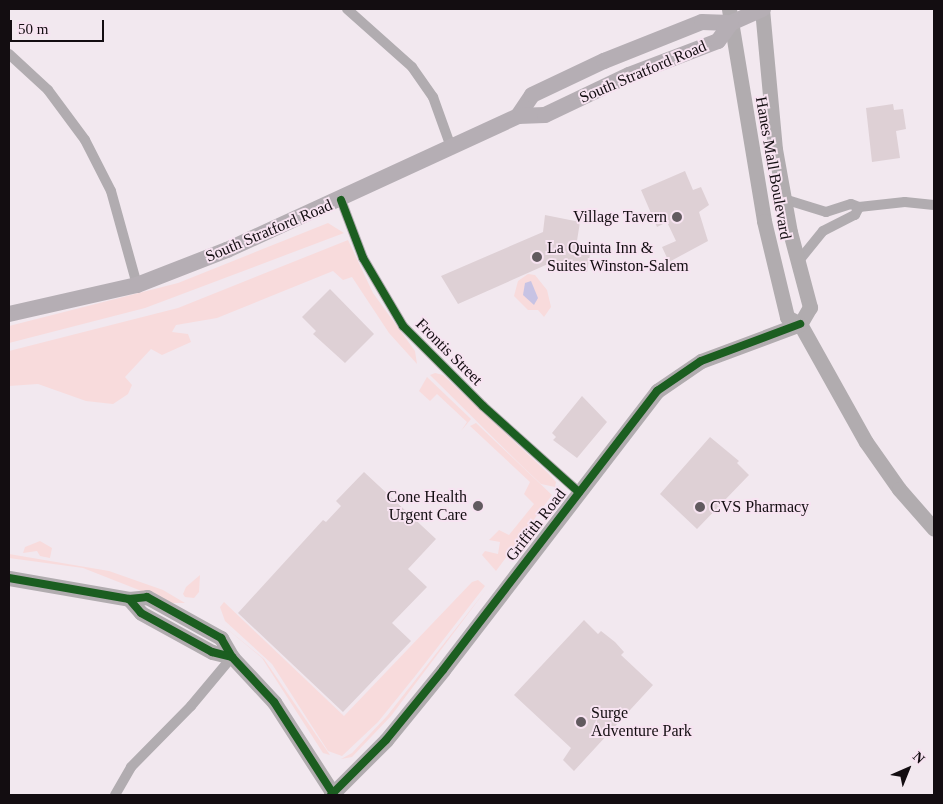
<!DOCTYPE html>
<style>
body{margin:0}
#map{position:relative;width:943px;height:804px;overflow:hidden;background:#f2e8ef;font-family:"Times New Roman",serif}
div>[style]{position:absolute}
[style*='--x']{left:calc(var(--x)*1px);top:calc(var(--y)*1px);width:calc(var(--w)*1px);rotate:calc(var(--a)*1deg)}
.green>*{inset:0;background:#f8dbdc}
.water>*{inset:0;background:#c7c3e4}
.building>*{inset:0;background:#ded0d5}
.street>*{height:10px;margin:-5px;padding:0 5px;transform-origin:5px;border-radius:5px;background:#b1acb0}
.secondary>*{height:15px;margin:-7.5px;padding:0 7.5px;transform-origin:7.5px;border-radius:7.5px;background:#b1acaf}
.primary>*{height:16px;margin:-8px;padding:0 8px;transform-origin:8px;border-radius:8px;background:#b5aeb4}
.cycleway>*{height:8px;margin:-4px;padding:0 4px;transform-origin:4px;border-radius:4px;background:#1b5e20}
.dots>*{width:14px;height:14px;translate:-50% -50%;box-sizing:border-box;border:2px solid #f7e3f1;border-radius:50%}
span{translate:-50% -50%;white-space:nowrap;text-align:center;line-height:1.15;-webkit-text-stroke:4px #f7e3f1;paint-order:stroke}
.street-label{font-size:16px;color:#130d11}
.poi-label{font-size:16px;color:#130d11}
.right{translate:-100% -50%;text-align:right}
.left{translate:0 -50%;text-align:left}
.frame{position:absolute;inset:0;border:10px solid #130d11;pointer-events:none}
.north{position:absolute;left:883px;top:744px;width:50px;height:50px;-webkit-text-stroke:4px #f7e3f1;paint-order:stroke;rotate:44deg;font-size:14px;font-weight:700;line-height:20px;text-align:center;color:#130d11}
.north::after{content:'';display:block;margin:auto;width:18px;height:22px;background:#130d11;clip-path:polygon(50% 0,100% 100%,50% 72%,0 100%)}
.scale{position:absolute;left:10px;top:20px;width:94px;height:22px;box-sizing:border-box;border:2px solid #130d11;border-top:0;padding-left:6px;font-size:15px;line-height:18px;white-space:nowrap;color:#130d11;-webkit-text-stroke:4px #f7e3f1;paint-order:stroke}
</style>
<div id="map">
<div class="green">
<div style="clip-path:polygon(328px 223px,344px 233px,145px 308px,9px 343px,9px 326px,178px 283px)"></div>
<div style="clip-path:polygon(348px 240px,373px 293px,415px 351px,417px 364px,389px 333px,352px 277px,343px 280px,333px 271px,217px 318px,176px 325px,172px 332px,188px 334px,191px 342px,162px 355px,151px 349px,125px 377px,132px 385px,128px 394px,113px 404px,86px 401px,38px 384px,9px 386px,9px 351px,178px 308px)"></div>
<div style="clip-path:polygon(528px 274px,535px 275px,547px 290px,551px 307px,544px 317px,538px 310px,528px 310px,514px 296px,518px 281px)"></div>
<div style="clip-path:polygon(435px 373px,443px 375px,548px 473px,556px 482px,555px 487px,541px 484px,524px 468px,430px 375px)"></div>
<div style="clip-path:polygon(427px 377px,471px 419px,461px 431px,467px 422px,437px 394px,430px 401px,419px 391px)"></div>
<div style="clip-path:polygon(476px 423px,552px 495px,496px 571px,482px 555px,485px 551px,498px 554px,500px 542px,489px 540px,499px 530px,509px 535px,534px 504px,524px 494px,530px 482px,470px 426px)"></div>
<div style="clip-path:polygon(40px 541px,52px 548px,50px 558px,40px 556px,37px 551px,23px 553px,25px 547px)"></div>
<div style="clip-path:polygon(9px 554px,109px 571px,163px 590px,185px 603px,172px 603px,83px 568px,9px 558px)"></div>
<div style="clip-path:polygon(200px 575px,199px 592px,194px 598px,185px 597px,183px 594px,186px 587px)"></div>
<div style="clip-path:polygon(478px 580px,485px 586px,416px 675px,378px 722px,342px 756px,328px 751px,272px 664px,225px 621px,220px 607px,224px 602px,344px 716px,472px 582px)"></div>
<div style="clip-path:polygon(486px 590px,391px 716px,352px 757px,341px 759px,352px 753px,387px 716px)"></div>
<div style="clip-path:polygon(215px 619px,264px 659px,330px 755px,323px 753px,262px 658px)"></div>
</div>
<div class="water">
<div style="clip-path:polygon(531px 281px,538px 298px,534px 305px,523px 295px,525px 283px)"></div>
</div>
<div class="building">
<div style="clip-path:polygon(893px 104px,894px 110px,903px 109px,906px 129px,896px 131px,900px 158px,872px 162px,866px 108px)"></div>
<div style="clip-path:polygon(685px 171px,693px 190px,701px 187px,709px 205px,699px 212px,708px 241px,669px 262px,662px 247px,676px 241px,667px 222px,657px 227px,641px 190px)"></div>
<div style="clip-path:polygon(545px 215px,580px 222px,576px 247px,581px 253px,590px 254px,587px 272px,561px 270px,557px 260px,458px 304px,441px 276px,543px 232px)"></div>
<div style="clip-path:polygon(330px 289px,374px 334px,345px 363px,313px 334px,316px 331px,302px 317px)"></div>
<div style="clip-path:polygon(582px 396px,607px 422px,577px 458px,553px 440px,556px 437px,552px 433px)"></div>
<div style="clip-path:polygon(710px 437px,739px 461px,737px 463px,749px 475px,697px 529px,660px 494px)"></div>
<div style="clip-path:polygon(364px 472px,436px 539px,408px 569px,427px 587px,392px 623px,411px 641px,343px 712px,238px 613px,323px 520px,326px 522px,341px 506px,336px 501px)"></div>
<div style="clip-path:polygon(584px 620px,598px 634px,601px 631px,615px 642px,624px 652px,621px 655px,653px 685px,574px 771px,563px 760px,571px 748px,514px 695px)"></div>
</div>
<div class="street">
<div style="--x:347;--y:9;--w:87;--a:41.7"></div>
<div style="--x:412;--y:67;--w:37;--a:55"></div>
<div style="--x:433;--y:97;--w:53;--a:70.2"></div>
<div style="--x:9;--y:54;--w:53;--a:42.7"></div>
<div style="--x:48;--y:90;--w:62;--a:53.5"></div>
<div style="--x:85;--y:140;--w:57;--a:63"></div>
<div style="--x:111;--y:191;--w:98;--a:74.5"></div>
<div style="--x:784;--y:199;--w:44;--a:17.2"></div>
<div style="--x:826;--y:212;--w:26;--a:-18"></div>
<div style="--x:851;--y:204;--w:9;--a:21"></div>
<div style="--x:859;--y:207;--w:46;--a:-6.2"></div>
<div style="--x:905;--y:202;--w:29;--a:6"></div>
<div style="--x:341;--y:200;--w:62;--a:69.2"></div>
<div style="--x:363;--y:258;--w:79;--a:59.5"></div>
<div style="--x:403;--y:326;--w:113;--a:45"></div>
<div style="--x:483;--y:406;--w:129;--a:41.9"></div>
<div style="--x:797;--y:263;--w:41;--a:-50.9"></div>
<div style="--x:823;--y:231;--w:36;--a:-27"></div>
<div style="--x:855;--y:215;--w:9;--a:-63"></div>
<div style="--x:115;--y:795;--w:32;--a:-60"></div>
<div style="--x:131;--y:767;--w:86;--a:-45.5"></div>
<div style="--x:191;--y:706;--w:64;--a:-50.1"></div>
</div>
<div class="secondary">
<div style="--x:729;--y:9;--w:215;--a:80.6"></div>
<div style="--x:764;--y:221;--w:99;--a:76.5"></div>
<div style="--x:787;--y:317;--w:15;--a:28"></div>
<div style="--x:800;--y:324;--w:135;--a:60.8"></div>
<div style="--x:866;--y:442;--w:57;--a:54.9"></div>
<div style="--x:899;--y:489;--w:53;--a:48.8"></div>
<div style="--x:762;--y:9;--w:141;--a:84.7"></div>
<div style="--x:775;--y:149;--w:84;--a:79.8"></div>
<div style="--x:790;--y:232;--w:78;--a:75.1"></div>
<div style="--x:810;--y:307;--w:20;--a:120"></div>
<div style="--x:9;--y:578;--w:122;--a:9.9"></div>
<div style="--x:129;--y:599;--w:18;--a:-6"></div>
<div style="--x:147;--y:597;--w:85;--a:29"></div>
<div style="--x:221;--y:638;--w:22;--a:60"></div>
<div style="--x:232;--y:657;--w:62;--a:47"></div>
<div style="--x:274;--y:702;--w:111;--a:57.2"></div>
<div style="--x:129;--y:599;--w:18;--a:49"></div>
<div style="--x:141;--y:613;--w:81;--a:28.8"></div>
<div style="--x:212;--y:652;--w:21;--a:14"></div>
<div style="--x:331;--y:795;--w:78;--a:-45"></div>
<div style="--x:386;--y:740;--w:90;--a:-50.8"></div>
<div style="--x:443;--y:670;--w:352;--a:-52.5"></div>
<div style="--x:657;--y:391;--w:53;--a:-34.3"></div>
<div style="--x:701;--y:361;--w:106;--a:-20.5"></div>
</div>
<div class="primary">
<div style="--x:518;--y:116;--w:25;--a:-56"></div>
<div style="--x:532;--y:95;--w:80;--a:-25.3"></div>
<div style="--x:604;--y:61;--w:105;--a:-21.7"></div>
<div style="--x:702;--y:22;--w:29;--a:2"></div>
<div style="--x:731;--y:23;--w:35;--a:-24"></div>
<div style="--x:9;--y:314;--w:131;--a:-12.8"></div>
<div style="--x:137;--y:285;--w:97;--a:-21.3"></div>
<div style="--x:227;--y:250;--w:320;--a:-24.7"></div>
<div style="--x:518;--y:116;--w:27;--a:-2"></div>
<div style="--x:545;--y:115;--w:93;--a:-25.5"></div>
<div style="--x:629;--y:75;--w:95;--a:-20.9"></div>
<div style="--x:718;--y:41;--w:22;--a:-54"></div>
</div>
<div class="cycleway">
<div style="--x:341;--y:200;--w:62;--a:69.2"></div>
<div style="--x:363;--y:258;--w:79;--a:59.5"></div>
<div style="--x:403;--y:326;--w:113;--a:45"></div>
<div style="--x:483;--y:406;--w:129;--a:41.9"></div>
<div style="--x:9;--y:578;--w:122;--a:9.9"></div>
<div style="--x:129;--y:599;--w:18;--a:-6"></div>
<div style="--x:147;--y:597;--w:85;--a:29"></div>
<div style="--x:221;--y:638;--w:22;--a:60"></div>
<div style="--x:232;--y:657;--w:62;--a:47"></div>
<div style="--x:274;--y:702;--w:111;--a:57.2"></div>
<div style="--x:129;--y:599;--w:18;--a:49"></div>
<div style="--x:141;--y:613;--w:81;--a:28.8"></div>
<div style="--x:212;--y:652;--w:21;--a:14"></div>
<div style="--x:331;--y:795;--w:78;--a:-45"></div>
<div style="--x:386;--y:740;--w:90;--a:-50.8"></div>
<div style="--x:443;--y:670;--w:352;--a:-52.5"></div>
<div style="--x:657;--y:391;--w:53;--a:-34.3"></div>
<div style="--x:701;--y:361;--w:106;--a:-20.5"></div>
</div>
<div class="dots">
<div style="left:677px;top:217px;background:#615a5f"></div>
<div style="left:537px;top:257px;background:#615a5f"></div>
<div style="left:478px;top:506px;background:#615a5f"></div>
<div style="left:700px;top:507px;background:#615a5f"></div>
<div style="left:581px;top:722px;background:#615a5f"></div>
</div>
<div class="street-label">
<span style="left:643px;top:72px;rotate:-23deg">South Stratford Road</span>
<span style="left:773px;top:168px;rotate:80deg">Hanes Mall Boulevard</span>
<span style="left:269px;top:231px;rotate:-23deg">South Stratford Road</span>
<span style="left:449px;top:352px;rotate:45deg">Frontis Street</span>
<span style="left:536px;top:525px;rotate:-52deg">Griffith Road</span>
</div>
<div class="poi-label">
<span class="right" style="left:667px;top:217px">Village Tavern</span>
<span class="left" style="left:547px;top:257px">La Quinta Inn &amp;<br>Suites Winston-Salem</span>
<span class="right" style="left:467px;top:506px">Cone Health<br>Urgent Care</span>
<span class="left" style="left:710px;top:507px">CVS Pharmacy</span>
<span class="left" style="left:591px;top:722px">Surge<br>Adventure Park</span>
</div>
<div class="frame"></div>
<div class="north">N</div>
<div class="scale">50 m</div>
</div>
